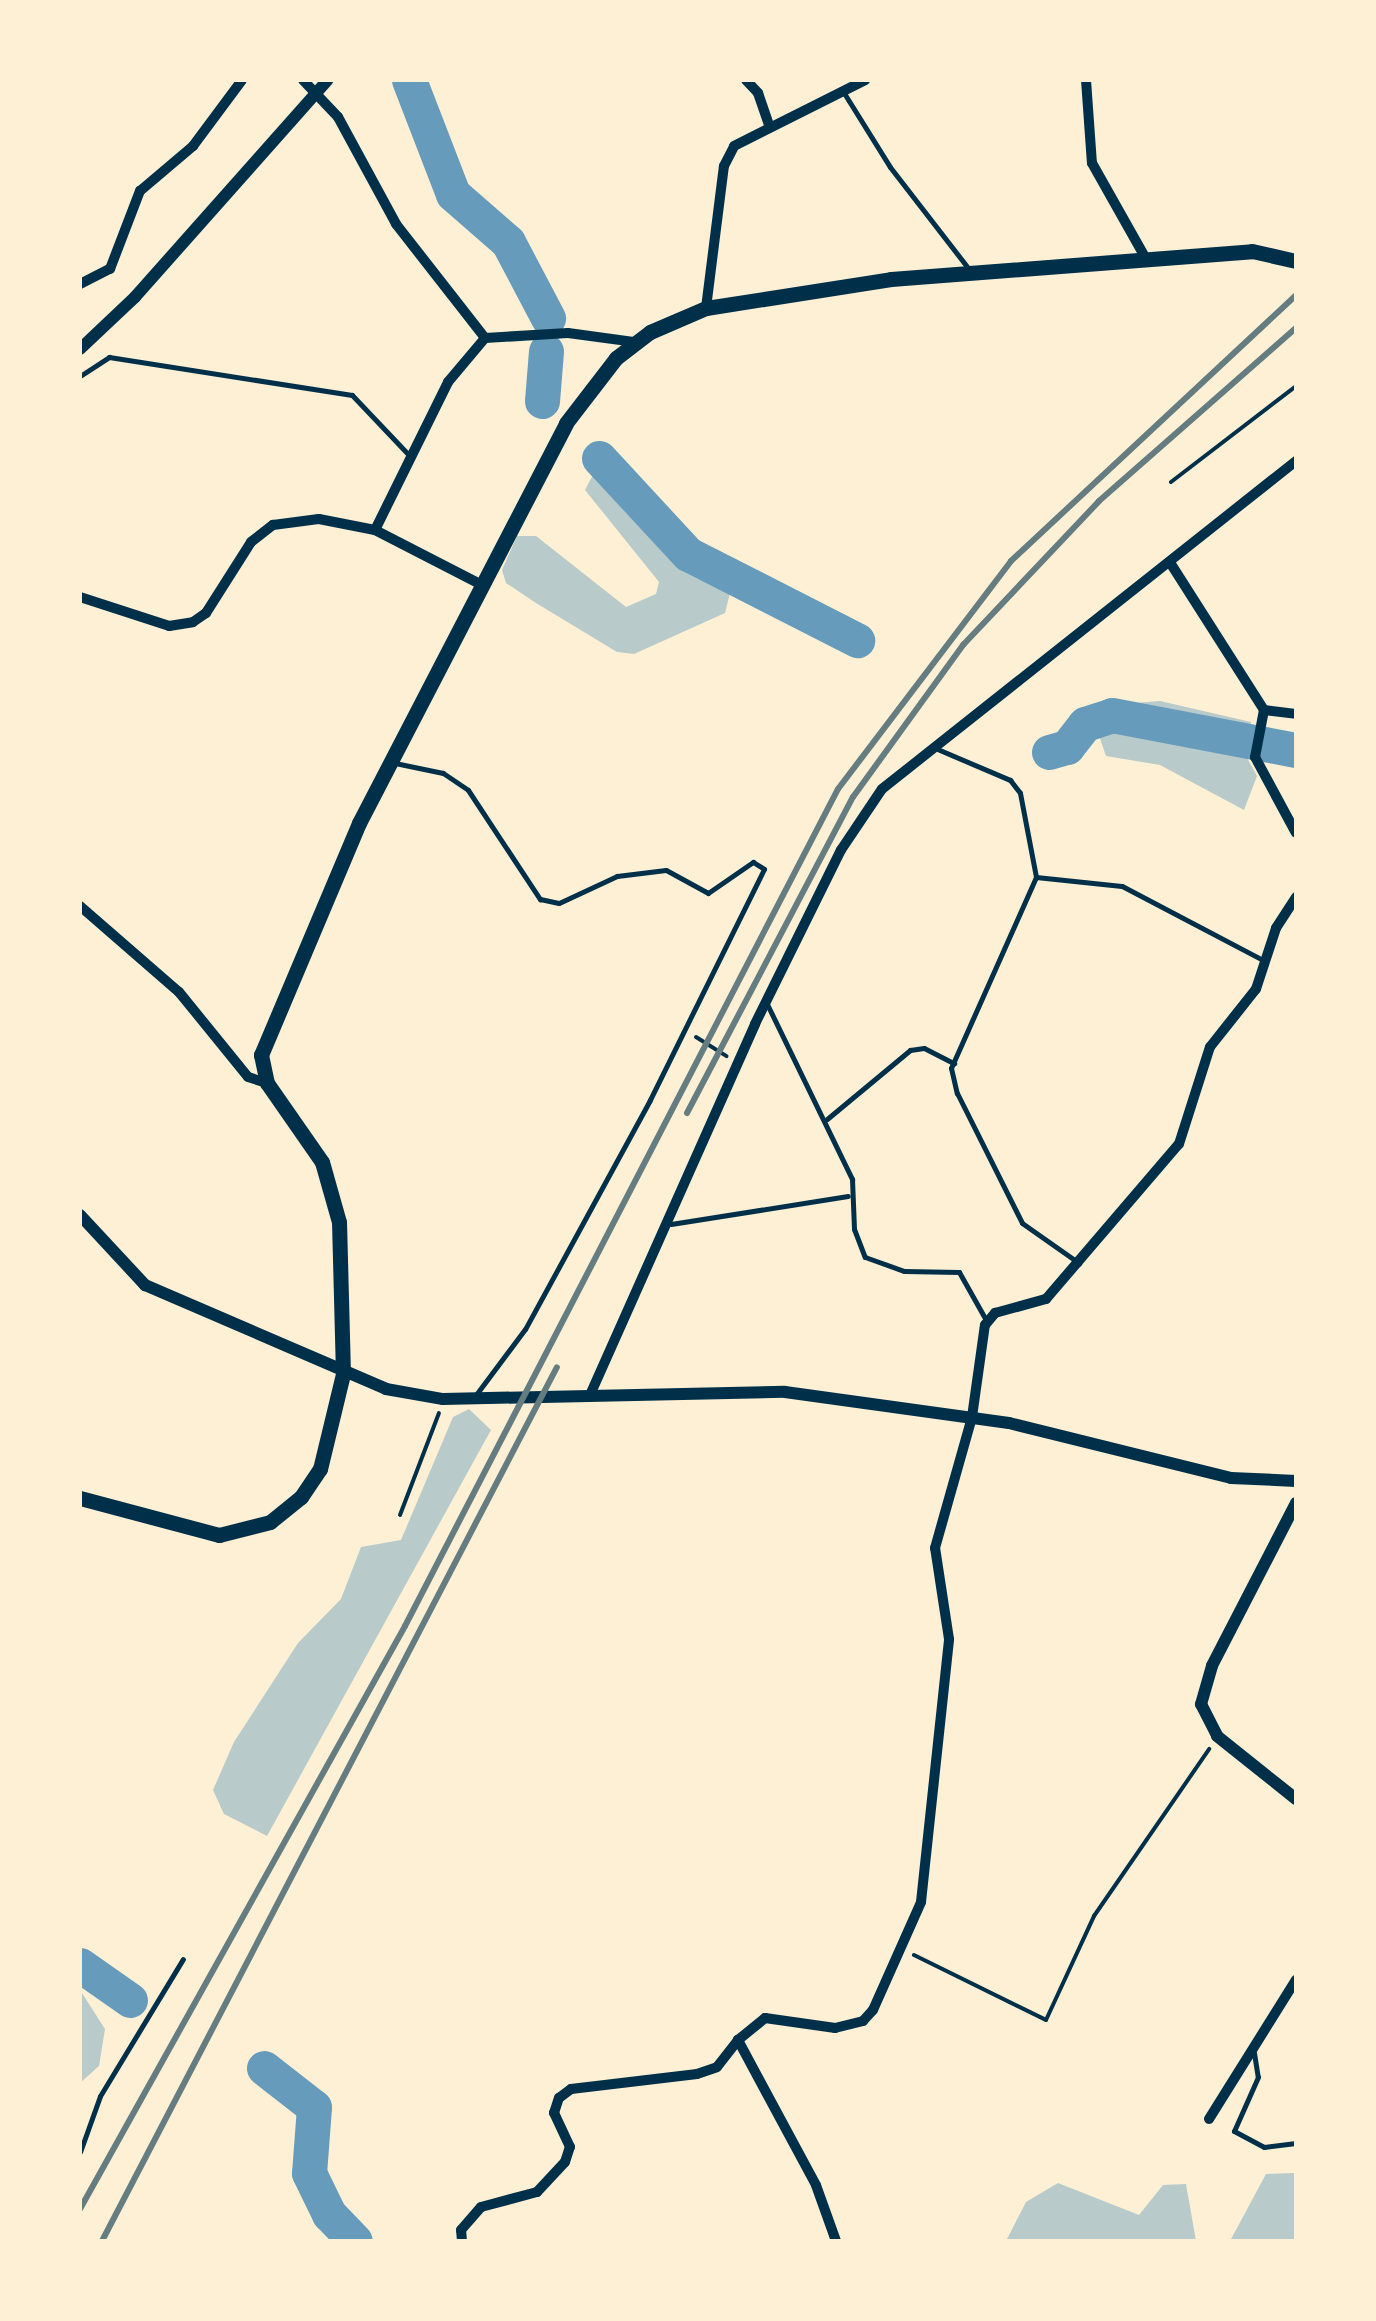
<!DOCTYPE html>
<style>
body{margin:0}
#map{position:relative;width:1376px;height:2321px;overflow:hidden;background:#fdf0d5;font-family:"Playfair Display",serif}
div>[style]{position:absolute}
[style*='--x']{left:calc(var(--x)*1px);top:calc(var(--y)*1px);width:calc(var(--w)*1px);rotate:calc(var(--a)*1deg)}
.green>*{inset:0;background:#b9caca}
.river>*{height:35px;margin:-17.5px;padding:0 17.5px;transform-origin:17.5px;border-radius:17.5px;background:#669bbc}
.path>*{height:4px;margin:-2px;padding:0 2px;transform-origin:2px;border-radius:2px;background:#003049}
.service>*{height:5px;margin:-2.5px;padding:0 2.5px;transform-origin:2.5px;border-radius:2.5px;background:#003049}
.minor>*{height:10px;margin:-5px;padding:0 5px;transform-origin:5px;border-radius:5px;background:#003049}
.tertiary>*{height:12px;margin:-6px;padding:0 6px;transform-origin:6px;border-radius:6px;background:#003049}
.primary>*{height:15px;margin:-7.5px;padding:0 7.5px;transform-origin:7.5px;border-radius:7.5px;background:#003049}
.rail>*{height:6px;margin:-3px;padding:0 3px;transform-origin:3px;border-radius:3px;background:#657d81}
span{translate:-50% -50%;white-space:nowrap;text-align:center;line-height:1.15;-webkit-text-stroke:10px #fdf0d5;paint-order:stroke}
.frame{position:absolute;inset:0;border:82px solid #fdf0d5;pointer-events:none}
</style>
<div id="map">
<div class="green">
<div style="clip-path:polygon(633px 469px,708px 572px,731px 589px,725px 613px,634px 654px,617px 652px,536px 603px,506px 583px,502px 570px,517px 536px,536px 536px,626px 607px,656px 594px,659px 582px,585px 490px,595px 471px)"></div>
<div style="clip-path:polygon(1160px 701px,1251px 722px,1246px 756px,1257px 776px,1244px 810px,1160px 765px,1106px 756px,1096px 727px,1122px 704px)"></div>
<div style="clip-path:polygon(469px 1409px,491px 1430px,267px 1836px,224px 1814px,213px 1790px,234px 1742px,298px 1643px,341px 1599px,361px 1547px,401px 1540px,453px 1417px)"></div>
<div style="clip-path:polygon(80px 1990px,105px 2029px,99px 2066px,80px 2083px)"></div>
<div style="clip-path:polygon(1296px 2173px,1296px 2241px,1230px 2241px,1266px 2174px)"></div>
<div style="clip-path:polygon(1058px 2183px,1139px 2215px,1163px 2185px,1186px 2184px,1196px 2241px,1006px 2241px,1026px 2202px)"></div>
</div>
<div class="river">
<div style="--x:409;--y:80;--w:122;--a:68.9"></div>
<div style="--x:453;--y:194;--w:73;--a:41.1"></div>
<div style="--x:508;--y:242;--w:86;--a:62.2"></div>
<div style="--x:542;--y:401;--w:50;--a:-85.4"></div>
<div style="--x:599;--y:458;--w:131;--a:47.2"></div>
<div style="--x:688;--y:554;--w:190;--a:27"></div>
<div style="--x:1049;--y:752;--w:19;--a:-16"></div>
<div style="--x:1067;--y:747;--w:29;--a:-52"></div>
<div style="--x:1085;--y:724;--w:28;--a:-18"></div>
<div style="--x:1112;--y:715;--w:187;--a:10.8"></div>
<div style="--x:80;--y:1965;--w:61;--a:35"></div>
<div style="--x:264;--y:2068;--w:63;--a:38"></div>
<div style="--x:314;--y:2107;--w:66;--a:94.3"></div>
<div style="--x:309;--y:2173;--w:46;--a:64"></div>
<div style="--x:329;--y:2214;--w:37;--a:46"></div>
</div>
<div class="path">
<div style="--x:1171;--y:482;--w:158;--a:-37.5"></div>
<div style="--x:696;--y:1037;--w:36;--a:32"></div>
<div style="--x:400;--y:1515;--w:109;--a:-69.1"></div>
<div style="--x:914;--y:1955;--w:147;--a:26.2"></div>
<div style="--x:1046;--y:2020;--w:115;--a:-65.2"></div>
<div style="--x:1094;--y:1916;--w:203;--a:-55.4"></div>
</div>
<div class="service">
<div style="--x:844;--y:93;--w:87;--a:58.1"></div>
<div style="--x:890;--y:167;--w:128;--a:52.3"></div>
<div style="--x:80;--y:376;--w:35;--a:-33"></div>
<div style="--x:109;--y:357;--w:246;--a:8.9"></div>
<div style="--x:352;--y:395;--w:83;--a:46.5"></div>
<div style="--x:935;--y:748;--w:82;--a:23.1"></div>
<div style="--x:1010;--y:780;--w:16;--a:52"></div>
<div style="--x:1020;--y:793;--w:86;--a:79.2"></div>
<div style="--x:1036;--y:877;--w:209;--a:114"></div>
<div style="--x:951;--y:1068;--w:26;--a:77"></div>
<div style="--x:957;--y:1093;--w:145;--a:63.4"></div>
<div style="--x:1022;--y:1223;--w:70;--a:35.1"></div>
<div style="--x:395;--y:763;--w:49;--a:11.8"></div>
<div style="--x:443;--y:773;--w:30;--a:34"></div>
<div style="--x:468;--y:790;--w:131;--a:56.6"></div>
<div style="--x:540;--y:899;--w:19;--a:12"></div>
<div style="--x:559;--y:903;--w:64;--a:-25"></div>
<div style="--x:617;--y:876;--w:49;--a:-7"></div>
<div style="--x:666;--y:870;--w:48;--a:28.7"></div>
<div style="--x:708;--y:893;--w:55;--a:-34.6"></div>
<div style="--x:753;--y:862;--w:13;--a:32"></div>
<div style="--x:764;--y:869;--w:258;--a:116.3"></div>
<div style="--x:650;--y:1100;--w:261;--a:118.6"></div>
<div style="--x:525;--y:1329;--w:84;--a:126.7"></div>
<div style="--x:1036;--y:877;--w:86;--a:6"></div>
<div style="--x:1122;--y:886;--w:161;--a:27.7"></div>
<div style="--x:767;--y:1004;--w:195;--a:64.1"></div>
<div style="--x:852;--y:1179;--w:50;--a:87.7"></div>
<div style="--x:854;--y:1229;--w:30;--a:69"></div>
<div style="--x:865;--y:1257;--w:41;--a:19.7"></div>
<div style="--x:904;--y:1271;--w:55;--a:1"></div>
<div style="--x:959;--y:1272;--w:55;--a:60.6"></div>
<div style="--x:827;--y:1119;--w:108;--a:-39.7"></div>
<div style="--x:910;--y:1050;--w:14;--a:-8"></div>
<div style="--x:924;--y:1048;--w:34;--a:27"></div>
<div style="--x:671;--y:1224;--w:179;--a:-9"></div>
<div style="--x:1254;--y:2053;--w:24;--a:81"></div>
<div style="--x:1258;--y:2077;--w:59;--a:114"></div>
<div style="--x:1234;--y:2131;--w:34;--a:28"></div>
<div style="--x:1264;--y:2147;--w:32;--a:-7"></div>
<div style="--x:80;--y:2152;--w:59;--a:-70.3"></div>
<div style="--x:100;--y:2096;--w:160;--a:-58.8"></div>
</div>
<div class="minor">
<div style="--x:303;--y:80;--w:51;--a:46.6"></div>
<div style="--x:338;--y:117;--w:122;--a:61.5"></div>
<div style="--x:396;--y:224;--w:145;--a:52"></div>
<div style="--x:746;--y:80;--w:18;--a:47"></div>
<div style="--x:758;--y:93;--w:34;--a:71"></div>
<div style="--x:1086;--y:80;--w:83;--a:85.9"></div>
<div style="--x:1092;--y:163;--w:110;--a:60.6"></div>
<div style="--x:80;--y:284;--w:34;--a:-27"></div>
<div style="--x:110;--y:269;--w:84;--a:-69"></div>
<div style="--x:140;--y:191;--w:70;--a:-40.3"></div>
<div style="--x:193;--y:146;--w:82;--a:-53.4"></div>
<div style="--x:706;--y:308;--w:143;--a:-82.8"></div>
<div style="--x:724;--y:166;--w:22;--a:-63"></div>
<div style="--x:734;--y:146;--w:147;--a:-26.7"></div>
<div style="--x:485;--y:338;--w:83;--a:-3.4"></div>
<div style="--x:568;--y:333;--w:68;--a:7.7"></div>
<div style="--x:375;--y:530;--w:165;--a:-63.7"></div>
<div style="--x:448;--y:382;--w:57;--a:-49.9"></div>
<div style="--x:1171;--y:564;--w:173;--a:57.5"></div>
<div style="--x:1264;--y:710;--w:48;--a:100.8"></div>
<div style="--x:1255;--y:757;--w:86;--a:61.7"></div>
<div style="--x:80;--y:597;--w:94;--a:18"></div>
<div style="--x:169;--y:626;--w:24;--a:-9"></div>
<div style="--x:193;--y:622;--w:16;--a:-35"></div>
<div style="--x:206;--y:613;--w:84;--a:-57.6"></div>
<div style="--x:251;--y:542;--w:28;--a:-38"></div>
<div style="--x:273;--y:525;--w:46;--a:-7.4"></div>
<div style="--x:319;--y:519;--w:57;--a:11.1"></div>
<div style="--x:375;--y:530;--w:123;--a:27.2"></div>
<div style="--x:1264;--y:710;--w:32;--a:7"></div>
<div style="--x:80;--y:906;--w:131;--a:41"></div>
<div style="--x:179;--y:992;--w:109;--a:50.9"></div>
<div style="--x:248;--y:1077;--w:20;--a:18"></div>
<div style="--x:590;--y:1395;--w:406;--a:-66"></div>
<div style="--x:755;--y:1024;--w:194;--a:-63.7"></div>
<div style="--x:841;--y:850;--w:73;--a:-56.1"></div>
<div style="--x:882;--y:789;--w:528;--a:-38.39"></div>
<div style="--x:1209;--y:2119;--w:164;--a:-58"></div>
<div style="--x:462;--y:2241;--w:11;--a:-95"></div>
<div style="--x:461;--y:2230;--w:30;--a:-49"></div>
<div style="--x:481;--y:2207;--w:58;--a:-15"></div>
<div style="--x:537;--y:2192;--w:41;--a:-47"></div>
<div style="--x:565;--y:2162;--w:16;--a:-72"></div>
<div style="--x:570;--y:2147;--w:38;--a:-115"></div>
<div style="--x:554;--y:2113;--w:16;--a:-72"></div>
<div style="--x:559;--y:2098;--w:15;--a:-37"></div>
<div style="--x:571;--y:2089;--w:127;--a:-6.8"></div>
<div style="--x:697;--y:2074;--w:21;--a:-19"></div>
<div style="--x:717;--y:2067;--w:34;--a:-52"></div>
<div style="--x:836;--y:2241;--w:59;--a:-109.7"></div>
<div style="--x:816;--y:2185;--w:165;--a:-118.3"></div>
<div style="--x:738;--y:2040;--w:35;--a:-39"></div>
<div style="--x:765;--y:2018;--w:71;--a:8.1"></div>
<div style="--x:835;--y:2028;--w:29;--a:-14"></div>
<div style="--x:863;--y:2021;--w:15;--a:-48"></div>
<div style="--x:873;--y:2010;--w:118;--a:-66"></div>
<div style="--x:921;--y:1902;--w:264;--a:-83.9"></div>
<div style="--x:949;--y:1639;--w:92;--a:-98.7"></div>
<div style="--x:935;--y:1548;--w:136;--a:-74.2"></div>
<div style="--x:972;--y:1417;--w:93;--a:-82"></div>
<div style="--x:985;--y:1325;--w:16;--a:-50"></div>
<div style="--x:995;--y:1313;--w:53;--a:-15.4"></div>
<div style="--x:1046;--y:1299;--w:204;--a:-49.4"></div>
<div style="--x:1179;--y:1144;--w:102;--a:-72.3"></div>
<div style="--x:1210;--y:1047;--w:74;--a:-51.6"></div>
<div style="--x:1256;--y:989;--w:64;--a:-71.8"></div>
<div style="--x:1276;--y:928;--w:37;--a:-57"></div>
</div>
<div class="tertiary">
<div style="--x:80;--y:349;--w:76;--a:-43.4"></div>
<div style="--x:135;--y:297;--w:290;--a:-48.4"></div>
<div style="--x:80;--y:1215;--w:96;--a:47.1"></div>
<div style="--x:145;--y:1285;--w:262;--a:23.3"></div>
<div style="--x:386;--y:1389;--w:58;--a:10"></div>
<div style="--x:443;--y:1399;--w:342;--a:-1.2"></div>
<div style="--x:785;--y:1392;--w:226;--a:7.9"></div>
<div style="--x:1009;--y:1423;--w:229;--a:13.9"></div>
<div style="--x:1231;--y:1478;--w:65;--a:2.6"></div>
<div style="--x:1296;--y:1503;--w:183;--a:117.3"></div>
<div style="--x:1212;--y:1666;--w:40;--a:106"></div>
<div style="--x:1201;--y:1704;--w:36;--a:63"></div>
<div style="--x:1217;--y:1736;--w:101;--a:38.6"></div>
</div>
<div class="primary">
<div style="--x:80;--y:1498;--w:144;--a:14.9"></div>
<div style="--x:219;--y:1535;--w:53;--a:-14.3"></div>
<div style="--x:270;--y:1522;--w:40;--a:-39"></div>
<div style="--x:301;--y:1497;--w:34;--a:-56"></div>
<div style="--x:320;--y:1469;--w:98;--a:-76.4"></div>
<div style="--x:343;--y:1374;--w:152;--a:-91.5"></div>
<div style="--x:339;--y:1222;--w:62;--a:-105.8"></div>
<div style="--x:322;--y:1162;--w:96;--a:-124.8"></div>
<div style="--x:267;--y:1083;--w:29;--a:-102"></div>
<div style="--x:261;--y:1055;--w:252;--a:-67.1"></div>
<div style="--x:359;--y:823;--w:450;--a:-62.6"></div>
<div style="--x:566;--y:423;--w:82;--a:-52.4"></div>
<div style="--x:616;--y:358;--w:43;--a:-37.4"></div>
<div style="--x:650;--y:332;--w:61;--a:-23.2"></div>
<div style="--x:706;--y:308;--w:187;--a:-8.9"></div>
<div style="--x:891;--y:279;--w:362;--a:-4.4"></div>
<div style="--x:1252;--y:251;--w:45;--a:12.8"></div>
</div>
<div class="rail">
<div style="--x:687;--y:1113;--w:357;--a:-62.3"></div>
<div style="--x:853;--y:797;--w:188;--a:-54.1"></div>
<div style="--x:963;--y:645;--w:198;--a:-46.6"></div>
<div style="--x:1099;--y:501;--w:262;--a:-41.3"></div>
<div style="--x:80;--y:2209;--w:667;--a:-60.86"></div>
<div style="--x:405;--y:1626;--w:942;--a:-62.65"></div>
<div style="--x:838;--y:789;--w:286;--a:-52.8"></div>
<div style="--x:1011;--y:561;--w:390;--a:-43"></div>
<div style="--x:102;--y:2241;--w:985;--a:-62.5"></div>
</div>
<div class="frame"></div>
</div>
